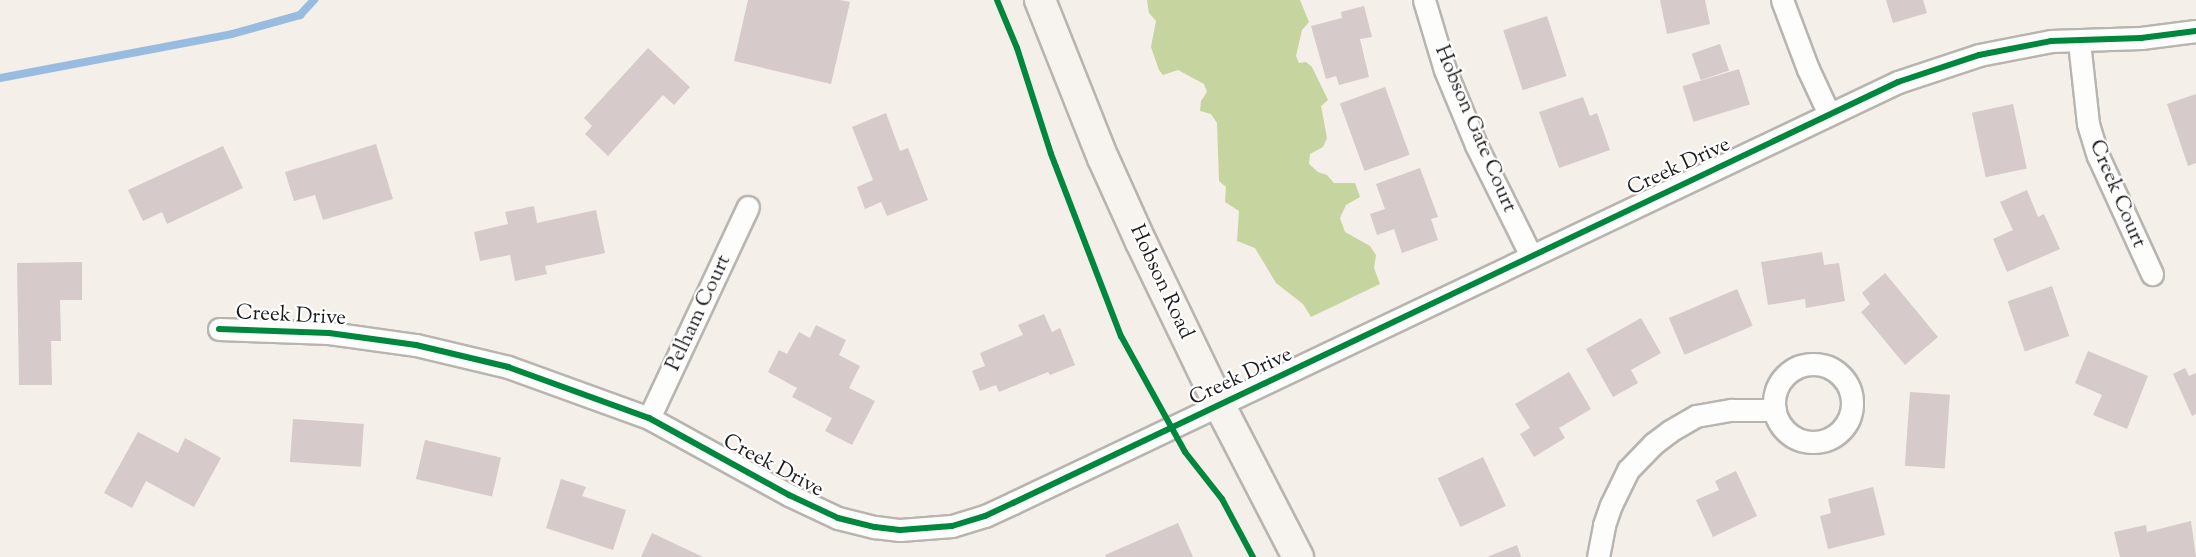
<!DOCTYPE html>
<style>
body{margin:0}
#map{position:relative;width:2196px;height:557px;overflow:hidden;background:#f4efe8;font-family:"Sorts Mill Goudy",serif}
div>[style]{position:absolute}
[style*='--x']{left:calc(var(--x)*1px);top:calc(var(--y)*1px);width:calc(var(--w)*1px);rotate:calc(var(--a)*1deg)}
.green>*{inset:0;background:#c6d4a0}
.stream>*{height:8px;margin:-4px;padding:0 4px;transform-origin:4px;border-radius:4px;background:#97bce0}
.building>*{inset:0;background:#d6cacb;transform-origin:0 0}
.roads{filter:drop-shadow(2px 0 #b8b5b0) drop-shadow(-2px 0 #b8b5b0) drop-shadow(0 2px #b8b5b0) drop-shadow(0 -2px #b8b5b0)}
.street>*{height:21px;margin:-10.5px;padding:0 10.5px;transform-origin:10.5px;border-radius:10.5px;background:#fdfdfc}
.street>.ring{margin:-10.5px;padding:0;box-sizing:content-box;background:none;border:21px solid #fdfdfc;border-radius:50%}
.secondary>*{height:30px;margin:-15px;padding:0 15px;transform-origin:15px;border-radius:15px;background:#f7f3ee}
.cycleway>*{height:6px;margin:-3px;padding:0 3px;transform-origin:3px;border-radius:3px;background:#00873e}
span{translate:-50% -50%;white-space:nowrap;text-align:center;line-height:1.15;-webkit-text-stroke:4.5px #fff;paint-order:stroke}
.street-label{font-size:21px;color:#1c1c1c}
</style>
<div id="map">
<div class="green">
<div style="clip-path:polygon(1147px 0,1300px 0,1309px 22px,1302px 30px,1296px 56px,1299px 63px,1306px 62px,1312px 67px,1328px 100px,1321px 106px,1327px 138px,1323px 147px,1310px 154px,1309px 164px,1318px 172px,1327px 175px,1334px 183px,1355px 183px,1360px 197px,1346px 205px,1340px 218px,1345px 232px,1370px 246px,1376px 255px,1374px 268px,1380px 284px,1311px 317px,1303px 304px,1276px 283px,1255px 248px,1237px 241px,1239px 211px,1225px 202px,1226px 187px,1219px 181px,1217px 123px,1211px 114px,1200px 111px,1201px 101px,1207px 92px,1204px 84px,1178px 70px,1163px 75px,1159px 70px,1151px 47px,1156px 21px,1149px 13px)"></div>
</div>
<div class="stream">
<div style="--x:0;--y:78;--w:236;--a:-10.7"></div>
<div style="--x:232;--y:34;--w:71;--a:-15.6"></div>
<div style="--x:300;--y:15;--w:21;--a:-47"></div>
</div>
<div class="building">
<div style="clip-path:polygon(748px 0,840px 0,850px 2px,831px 84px,734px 61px)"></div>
<div style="clip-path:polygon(1660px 0,1705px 0,1710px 24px,1667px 34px)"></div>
<div style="clip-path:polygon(1886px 0,1923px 0,1927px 13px,1893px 23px)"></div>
<div style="clip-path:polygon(1364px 6px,1372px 37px,1360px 39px,1369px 77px,1339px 85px,1336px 76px,1326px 79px,1311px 26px,1342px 18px,1341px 12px)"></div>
<div style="left:1547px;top:16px;width:63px;height:46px;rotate:72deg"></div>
<div style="left:1720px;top:44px;width:28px;height:30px;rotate:71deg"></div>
<div style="clip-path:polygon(648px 48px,690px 87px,674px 105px,663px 95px,608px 156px,585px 134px,592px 126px,584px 118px)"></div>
<div style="left:1739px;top:69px;width:37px;height:59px;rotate:73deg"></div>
<div style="left:1385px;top:87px;width:72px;height:48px;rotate:70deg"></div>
<div style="clip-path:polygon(2196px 94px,2196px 163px,2188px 166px,2167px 104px)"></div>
<div style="clip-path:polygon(1583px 97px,1590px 116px,1597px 113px,1610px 150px,1559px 168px,1539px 112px)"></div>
<div style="left:2013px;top:104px;width:66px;height:42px;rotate:78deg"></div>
<div style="clip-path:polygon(886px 113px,900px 151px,908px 148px,928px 200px,887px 216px,881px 202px,865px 209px,857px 187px,873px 180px,852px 127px)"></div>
<div style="clip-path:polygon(376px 144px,393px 199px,323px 220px,315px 195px,294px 201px,285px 172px)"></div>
<div style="clip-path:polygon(223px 146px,243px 188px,167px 224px,162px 212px,143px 221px,128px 190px)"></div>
<div style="clip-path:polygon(1420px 168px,1438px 217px,1431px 219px,1438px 240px,1402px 253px,1394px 229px,1377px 235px,1370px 214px,1385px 209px,1376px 184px)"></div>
<div style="clip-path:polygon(2027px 190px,2038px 217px,2044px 214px,2060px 249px,2007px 272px,1993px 239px,2013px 230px,2000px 202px)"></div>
<div style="clip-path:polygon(534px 206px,537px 223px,596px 210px,605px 253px,545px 266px,547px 274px,515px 281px,510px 255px,480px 261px,474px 232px,508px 224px,505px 212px)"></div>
<div style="clip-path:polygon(1822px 252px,1824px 265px,1839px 263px,1845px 301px,1806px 308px,1805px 299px,1768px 305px,1761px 262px)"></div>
<div style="clip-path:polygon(82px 262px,82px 300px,60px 300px,61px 341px,51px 341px,52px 385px,19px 385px,17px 263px)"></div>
<div style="clip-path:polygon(1885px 273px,1938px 337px,1905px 365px,1861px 312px,1870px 304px,1862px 293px)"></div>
<div style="left:2052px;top:286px;width:53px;height:47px;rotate:71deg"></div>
<div style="left:1737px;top:289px;width:40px;height:74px;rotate:67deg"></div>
<div style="clip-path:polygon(1044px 314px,1052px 332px,1060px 328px,1075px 365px,1050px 375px,1048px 372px,999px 392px,996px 385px,980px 391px,972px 371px,985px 366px,980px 353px,1023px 335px,1018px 325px)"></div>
<div style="clip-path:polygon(1641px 318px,1661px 353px,1631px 370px,1638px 383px,1613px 397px,1586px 349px)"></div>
<div style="clip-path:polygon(816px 325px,846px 340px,839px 355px,860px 366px,849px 388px,875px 401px,852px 445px,825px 431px,832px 418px,792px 397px,797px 388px,768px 372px,779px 350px,787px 354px,799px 332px,810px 338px)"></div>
<div style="clip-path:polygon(2088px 351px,2148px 376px,2127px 429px,2093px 415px,2102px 395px,2075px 383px)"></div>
<div style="clip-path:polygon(2185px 368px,2189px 376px,2196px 373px,2196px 414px,2192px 416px,2173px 374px)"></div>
<div style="clip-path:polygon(1569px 372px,1591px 409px,1559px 428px,1565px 438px,1534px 457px,1520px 434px,1530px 428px,1515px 404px)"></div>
<div style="left:1910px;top:392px;width:40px;height:74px;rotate:4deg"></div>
<div style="left:293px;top:419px;width:71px;height:43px;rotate:4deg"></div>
<div style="clip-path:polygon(138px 432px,178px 453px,185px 438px,221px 458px,194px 507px,146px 481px,132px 508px,104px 493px)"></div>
<div style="left:425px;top:440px;width:78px;height:40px;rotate:13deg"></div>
<div style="left:1483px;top:457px;width:54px;height:50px;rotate:65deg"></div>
<div style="clip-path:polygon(1736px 471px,1757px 516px,1713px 537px,1696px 500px,1719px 490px,1715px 481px)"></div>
<div style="clip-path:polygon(561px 479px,586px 487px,582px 496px,626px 510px,613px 550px,546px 528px)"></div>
<div style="clip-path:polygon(1873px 487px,1885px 535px,1828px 549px,1820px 516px,1831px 513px,1828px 499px)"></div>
<div style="clip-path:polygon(2191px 521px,2196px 557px,2120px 557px,2114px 532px,2146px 525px,2147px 532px)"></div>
<div style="clip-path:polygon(1178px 523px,1193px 557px,1106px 557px,1105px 555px)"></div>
<div style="clip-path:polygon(652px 533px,703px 557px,641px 557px)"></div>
<div style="clip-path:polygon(1517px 545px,1521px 557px,1487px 557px)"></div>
</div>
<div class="roads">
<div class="street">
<div style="--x:1424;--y:0;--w:73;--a:73.3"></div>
<div style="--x:1445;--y:70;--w:81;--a:67.5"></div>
<div style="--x:1476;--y:145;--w:124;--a:63.6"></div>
<div style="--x:1782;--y:0;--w:74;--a:69.4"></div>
<div style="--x:1808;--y:69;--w:50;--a:65"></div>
<div style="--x:2079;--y:42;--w:82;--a:83.7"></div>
<div style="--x:2088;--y:124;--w:34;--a:73"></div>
<div style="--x:2098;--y:156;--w:130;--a:65.4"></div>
<div style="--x:219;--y:329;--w:110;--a:2.1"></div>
<div style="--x:329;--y:333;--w:88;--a:7.9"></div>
<div style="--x:416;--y:345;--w:95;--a:13.4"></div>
<div style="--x:508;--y:367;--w:150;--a:19.9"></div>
<div style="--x:649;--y:418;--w:160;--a:28.8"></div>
<div style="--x:789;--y:495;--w:54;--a:25.1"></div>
<div style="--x:838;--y:518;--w:38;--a:14"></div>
<div style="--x:875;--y:527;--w:25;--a:7"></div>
<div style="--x:900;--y:530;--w:52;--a:-4.4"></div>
<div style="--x:952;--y:526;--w:34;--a:-17"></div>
<div style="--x:985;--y:516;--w:31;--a:-25"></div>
<div style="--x:1013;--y:503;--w:980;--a:-25.44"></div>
<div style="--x:1898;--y:82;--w:85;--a:-18.4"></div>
<div style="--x:1979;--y:55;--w:73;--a:-11"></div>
<div style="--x:2051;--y:41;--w:90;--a:-1.9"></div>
<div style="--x:2141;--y:38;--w:55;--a:-7.3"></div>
<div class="ring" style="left:1774px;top:364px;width:57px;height:57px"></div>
<div style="--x:649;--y:418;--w:233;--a:-64.9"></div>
<div style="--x:1598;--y:557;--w:33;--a:-79"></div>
<div style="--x:1604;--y:525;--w:21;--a:-71"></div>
<div style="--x:1611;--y:505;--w:39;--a:-64"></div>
<div style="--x:1628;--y:470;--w:36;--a:-46"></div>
<div style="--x:1653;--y:444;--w:21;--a:-37"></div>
<div style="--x:1670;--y:431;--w:30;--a:-30"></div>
<div style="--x:1696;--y:416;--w:36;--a:-10"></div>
<div style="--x:1731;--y:410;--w:44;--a:0"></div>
</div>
<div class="secondary">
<div style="--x:1040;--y:0;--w:170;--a:68.3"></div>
<div style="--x:1103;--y:158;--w:92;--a:65.7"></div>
<div style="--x:1141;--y:242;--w:182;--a:64.3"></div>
<div style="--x:1220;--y:406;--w:170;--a:62.7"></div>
</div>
</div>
<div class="cycleway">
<div style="--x:997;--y:0;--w:52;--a:67.4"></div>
<div style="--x:1017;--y:48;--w:111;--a:72.2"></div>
<div style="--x:1051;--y:154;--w:195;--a:69"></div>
<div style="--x:1121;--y:336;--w:132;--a:61.1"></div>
<div style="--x:1185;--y:452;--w:60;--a:51.8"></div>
<div style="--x:1222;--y:499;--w:66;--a:61.9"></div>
<div style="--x:219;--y:329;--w:110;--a:2.1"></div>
<div style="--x:329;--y:333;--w:88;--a:7.9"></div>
<div style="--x:416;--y:345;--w:95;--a:13.4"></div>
<div style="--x:508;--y:367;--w:150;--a:19.9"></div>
<div style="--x:649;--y:418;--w:160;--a:28.8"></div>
<div style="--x:789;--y:495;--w:54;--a:25.1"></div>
<div style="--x:838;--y:518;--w:38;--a:14"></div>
<div style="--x:875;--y:527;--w:25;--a:7"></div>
<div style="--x:900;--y:530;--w:52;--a:-4.4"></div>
<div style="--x:952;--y:526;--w:34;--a:-17"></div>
<div style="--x:985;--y:516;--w:31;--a:-25"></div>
<div style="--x:1013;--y:503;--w:980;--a:-25.44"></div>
<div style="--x:1898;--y:82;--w:85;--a:-18.4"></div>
<div style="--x:1979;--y:55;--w:73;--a:-11"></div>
<div style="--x:2051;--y:41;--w:90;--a:-1.9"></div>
<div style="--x:2141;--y:38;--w:55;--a:-7.3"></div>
</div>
<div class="street-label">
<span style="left:1475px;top:129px;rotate:67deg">Hobson Gate Court</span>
<span style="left:1679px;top:167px;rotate:-25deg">Creek Drive</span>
<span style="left:2117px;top:194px;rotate:67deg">Creek Court</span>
<span style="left:1161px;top:282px;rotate:65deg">Hobson Road</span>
<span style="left:699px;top:313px;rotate:-65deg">Pelham Court</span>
<span style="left:291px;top:316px;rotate:3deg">Creek Drive</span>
<span style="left:1241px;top:377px;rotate:-25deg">Creek Drive</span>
<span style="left:773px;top:466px;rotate:28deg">Creek Drive</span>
</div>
</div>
